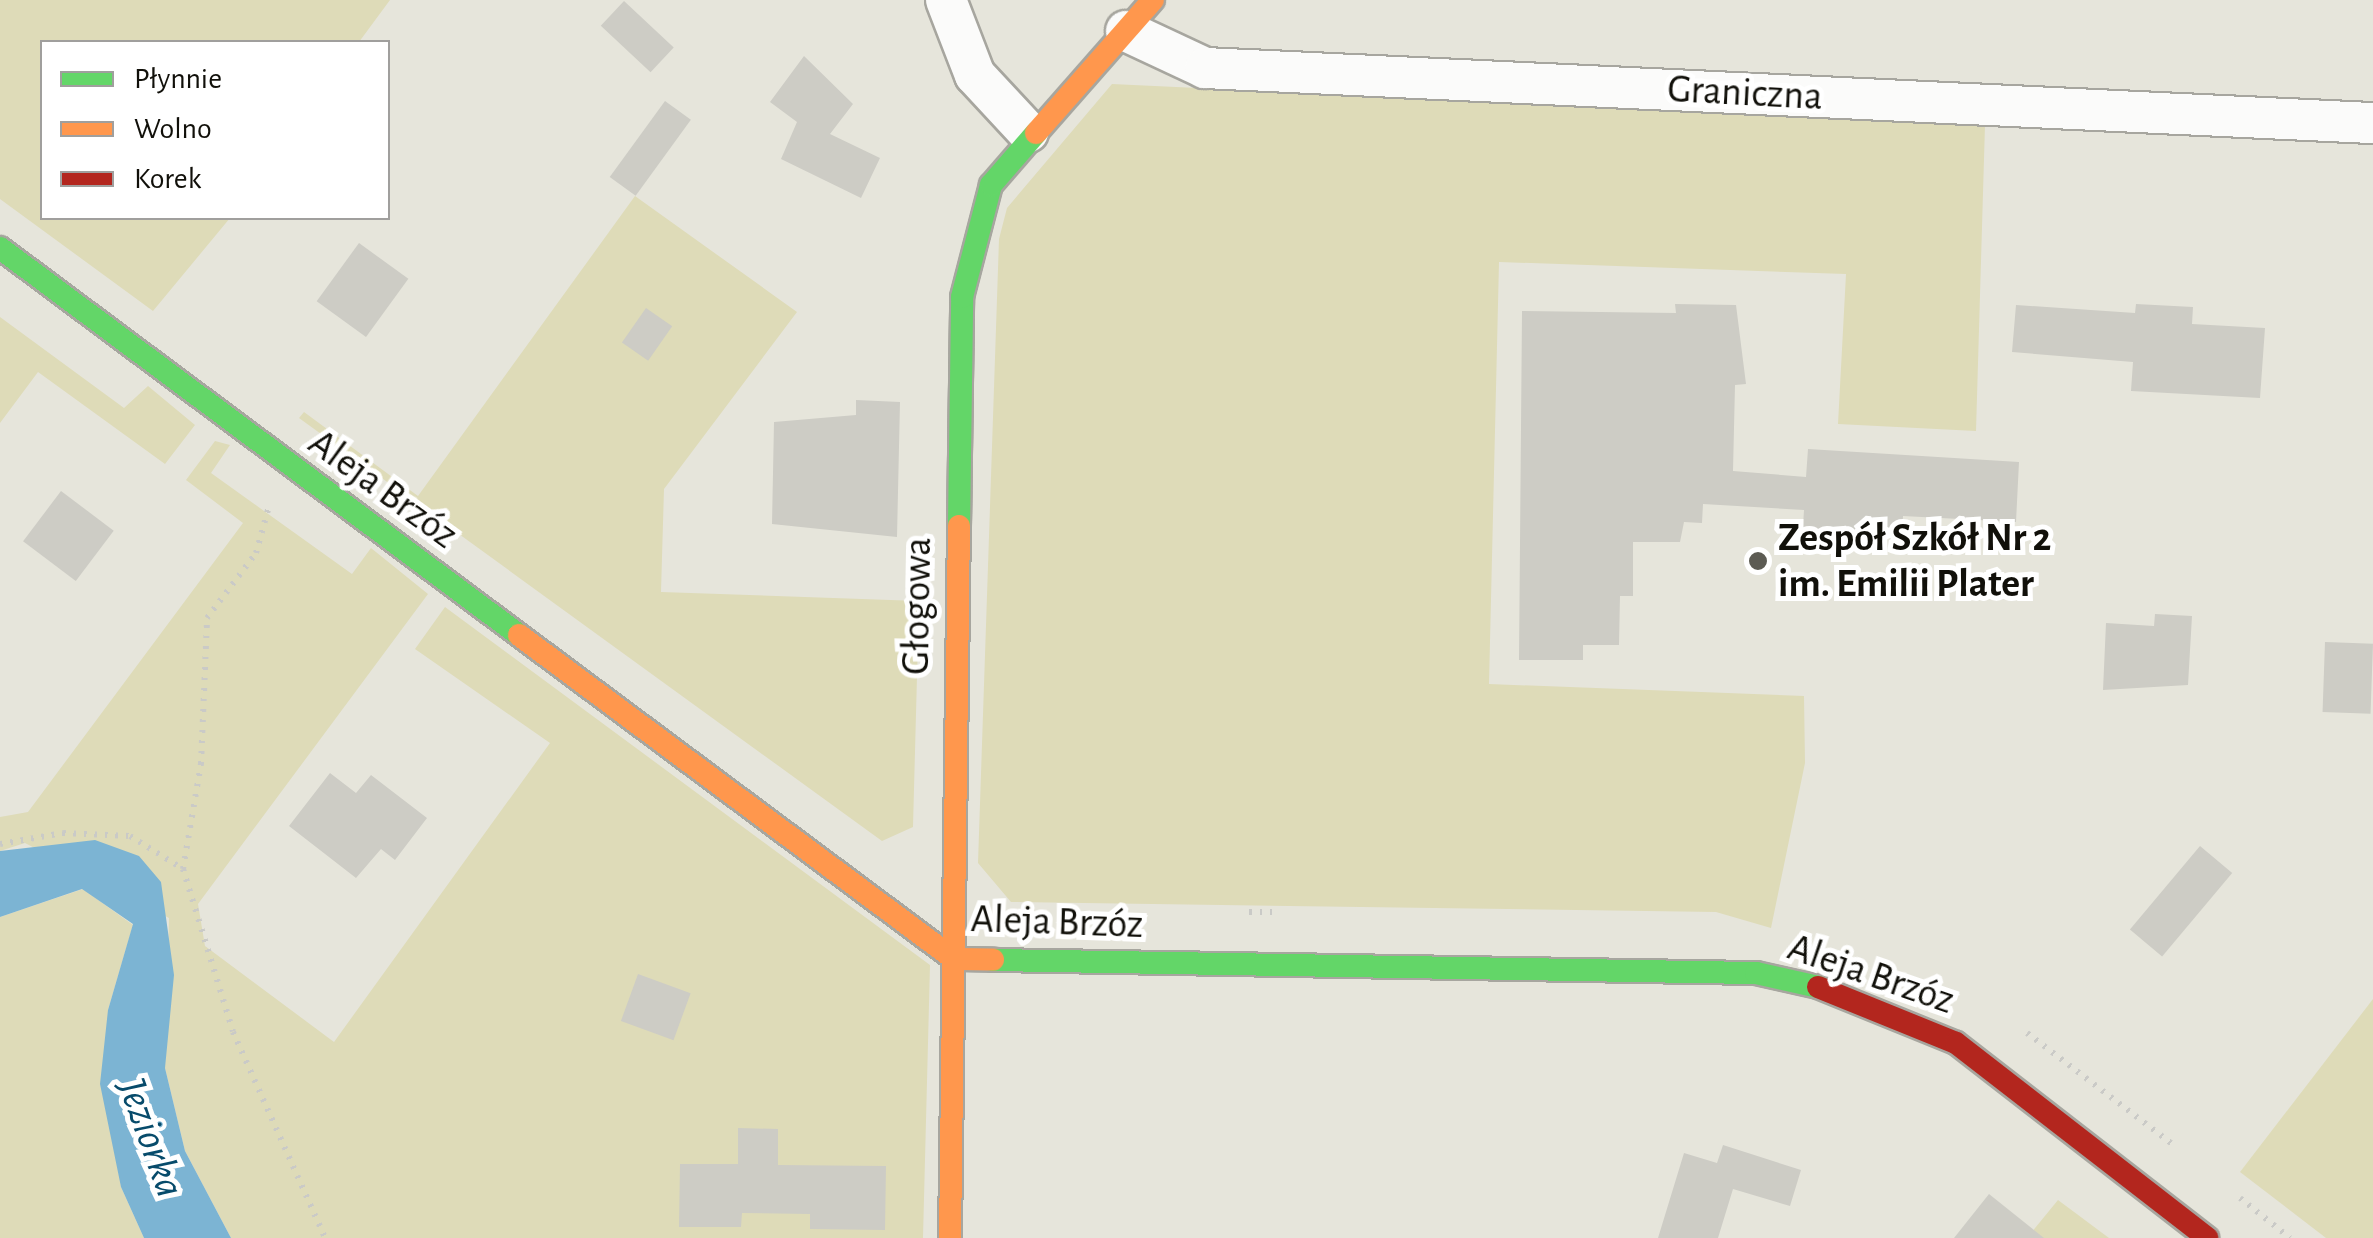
<!DOCTYPE html>
<meta charset="utf-8">
<style>
body{margin:0}
#map{position:relative;width:2373px;height:1238px;overflow:hidden;background:#e6e5db;font-family:"Alegreya Sans",sans-serif}
div>[style]{position:absolute}
[style*='--x']{left:calc(var(--x)*1px);top:calc(var(--y)*1px);width:calc(var(--w)*1px);rotate:calc(var(--a)*1deg)}
.green>*{inset:0;background:#dedbb8}
.water>*{inset:0;background:#7cb4d3}
.building>*{inset:0;background:#cdccc5;transform-origin:0 0}
.path>*{height:6px;margin-top:-3px;transform-origin:0;background:repeating-linear-gradient(90deg,#cacac7 0 2.5px,transparent 0 10.5px)}
.roads{filter:drop-shadow(2px 0 #a7a69f) drop-shadow(-2px 0 #a7a69f) drop-shadow(0 2px #a7a69f) drop-shadow(0 -2px #a7a69f)}
.street>*{height:40px;margin:-20px;padding:0 20px;transform-origin:20px;border-radius:20px;background:#fbfbfa}
.fast>*{height:22px;margin:-11px;padding:0 11px;transform-origin:11px;border-radius:11px;background:#63d668}
.slow>*{height:22px;margin:-11px;padding:0 11px;transform-origin:11px;border-radius:11px;background:#ff974d}
.jam>*{height:22px;margin:-11px;padding:0 11px;transform-origin:11px;border-radius:11px;background:#b3261e}
.dots>*{width:28px;height:28px;translate:-50% -50%;box-sizing:border-box;border:5px solid #fff;border-radius:50%}
span{translate:-50% -50%;white-space:nowrap;text-align:center;line-height:1.15;-webkit-text-stroke:10px #fff;paint-order:stroke}
.street-label{font-size:40px;color:#11100a}
.poi-label{font-size:40px;color:#11100a;font-weight:700}
.left{translate:0 -50%;text-align:left}
.water-label{font-size:42px;color:#074b6b;font-style:italic}
.legend{position:absolute;left:40px;top:40px;width:350px;height:180px;box-sizing:border-box;background:#fff;border:2px solid #a09f9d;margin:0;padding:12px 18px;list-style:none;font-size:30px;color:#11100a}
.legend li{display:flex;align-items:center;gap:20px;height:50px}
.legend b{width:50px;border:2px solid #a09f9d}
</style>
<div id="map">
<div class="green">
<div style="clip-path:polygon(0 0,390px 0,359px 42px,42px 42px,42px 218px,230px 218px,153px 311px,0 199px)"></div>
<div style="clip-path:polygon(1112px 84px,1985px 125px,1976px 431px,1838px 424px,1846px 274px,1499px 262px,1489px 684px,1804px 696px,1805px 763px,1771px 928px,1716px 912px,1011px 902px,978px 863px,999px 239px,1007px 208px)"></div>
<div style="clip-path:polygon(635px 196px,797px 312px,664px 489px,661px 592px,919px 601px,913px 827px,882px 841px,299px 418px,304px 412px,418px 496px)"></div>
<div style="clip-path:polygon(0 317px,124px 408px,148px 386px,195px 425px,165px 464px,38px 372px,0 423px)"></div>
<div style="clip-path:polygon(215px 441px,230px 445px,211px 473px,352px 574px,371px 548px,428px 594px,198px 904px,205px 946px,334px 1042px,550px 743px,415px 649px,445px 607px,930px 965px,923px 1238px,231px 1238px,185px 1151px,165px 1068px,169px 918px,25px 843px,0 851px,0 817px,28px 812px,243px 523px,186px 480px)"></div>
<div style="clip-path:polygon(83px 889px,133px 925px,108px 1010px,121px 1187px,144px 1238px,0 1238px,0 917px)"></div>
<div style="clip-path:polygon(2373px 999px,2373px 1238px,2326px 1238px,2240px 1172px)"></div>
<div style="clip-path:polygon(2058px 1200px,2109px 1238px,2027px 1238px)"></div>
</div>
<div class="water">
<div style="clip-path:polygon(95px 840px,139px 856px,161px 882px,174px 975px,165px 1068px,185px 1151px,231px 1238px,144px 1238px,121px 1187px,100px 1084px,108px 1010px,133px 924px,82px 889px,0 917px,0 851px)"></div>
</div>
<div class="building">
<div style="left:624px;top:1px;width:68px;height:34px;rotate:43deg"></div>
<div style="clip-path:polygon(804px 56px,853px 104px,830px 134px,880px 158px,861px 198px,781px 159px,797px 122px,770px 102px)"></div>
<div style="left:665px;top:101px;width:32px;height:94px;rotate:36deg"></div>
<div style="left:359px;top:243px;width:61px;height:72px;rotate:36deg"></div>
<div style="clip-path:polygon(1675px 304px,1736px 305px,1746px 384px,1735px 385px,1733px 471px,1806px 477px,1808px 449px,2019px 462px,2016px 522px,1903px 516px,1902px 535px,1863px 532px,1862px 546px,1802px 542px,1804px 510px,1703px 504px,1702px 523px,1684px 522px,1680px 542px,1633px 542px,1633px 596px,1620px 596px,1619px 645px,1583px 645px,1583px 660px,1519px 660px,1522px 311px,1676px 313px)"></div>
<div style="clip-path:polygon(2136px 304px,2193px 307px,2192px 324px,2265px 328px,2260px 398px,2131px 391px,2133px 362px,2012px 352px,2016px 305px,2135px 313px)"></div>
<div style="left:646px;top:308px;width:32px;height:42px;rotate:35deg"></div>
<div style="clip-path:polygon(856px 400px,900px 402px,897px 537px,772px 524px,774px 422px,856px 415px)"></div>
<div style="left:61px;top:491px;width:66px;height:63px;rotate:37deg"></div>
<div style="clip-path:polygon(2155px 614px,2192px 616px,2188px 685px,2103px 690px,2106px 623px,2154px 626px)"></div>
<div style="left:2325px;top:642px;width:48px;height:70px;rotate:2deg"></div>
<div style="clip-path:polygon(330px 773px,356px 793px,371px 775px,427px 818px,395px 860px,381px 849px,356px 878px,289px 826px)"></div>
<div style="left:2200px;top:846px;width:42px;height:109px;rotate:40deg"></div>
<div style="left:638px;top:974px;width:56px;height:50px;rotate:20deg"></div>
<div style="clip-path:polygon(738px 1128px,778px 1129px,778px 1165px,886px 1166px,885px 1230px,810px 1229px,810px 1214px,742px 1213px,741px 1227px,679px 1227px,680px 1164px,738px 1164px)"></div>
<div style="clip-path:polygon(1723px 1145px,1801px 1170px,1790px 1206px,1733px 1189px,1718px 1238px,1658px 1238px,1684px 1153px,1717px 1163px)"></div>
<div style="clip-path:polygon(1989px 1194px,2044px 1238px,1954px 1238px)"></div>
</div>
<div class="path">
<div style="--x:0;--y:844;--w:64;--a:-9.9"></div>
<div style="--x:63;--y:833;--w:67;--a:2.6"></div>
<div style="--x:130;--y:836;--w:62;--a:31.9"></div>
<div style="--x:183;--y:869;--w:170;--a:72.9"></div>
<div style="--x:233;--y:1032;--w:226;--a:65.9"></div>
<div style="--x:183;--y:869;--w:107;--a:-80.3"></div>
<div style="--x:201;--y:764;--w:146;--a:-87.6"></div>
<div style="--x:207;--y:618;--w:81;--a:-53"></div>
<div style="--x:256;--y:553;--w:49;--a:-74.5"></div>
<div style="--x:1249;--y:912;--w:28;--a:0"></div>
<div style="--x:2027;--y:1033;--w:183;--a:37.4"></div>
<div style="--x:2240;--y:1198;--w:64;--a:38.7"></div>
</div>
<div class="roads">
<div class="street">
<div style="--x:946;--y:0;--w:80;--a:68.9"></div>
<div style="--x:975;--y:75;--w:78;--a:47.1"></div>
<div style="--x:1126;--y:31;--w:87;--a:25.1"></div>
<div style="--x:1205;--y:68;--w:1169;--a:2.7"></div>
</div>
<div class="fast">
<div style="--x:0;--y:248;--w:647;--a:36.71"></div>
<div style="--x:959;--y:526;--w:229;--a:-89.2"></div>
<div style="--x:962;--y:297;--w:116;--a:-75.5"></div>
<div style="--x:991;--y:185;--w:69;--a:-49.1"></div>
<div style="--x:993;--y:960;--w:763;--a:0.98"></div>
<div style="--x:1756;--y:973;--w:64;--a:12.7"></div>
</div>
<div class="slow">
<div style="--x:1036;--y:133;--w:177;--a:-48.7"></div>
<div style="--x:519;--y:635;--w:542;--a:36.68"></div>
<div style="--x:954;--y:959;--w:39;--a:1"></div>
<div style="--x:950;--y:1238;--w:712;--a:-89.28"></div>
</div>
<div class="jam">
<div style="--x:1818;--y:987;--w:149;--a:22.1"></div>
<div style="--x:1956;--y:1043;--w:318;--a:37.8"></div>
</div>
</div>
<div class="dots">
<div style="left:1758px;top:561px;background:#5c5b53"></div>
</div>
<div class="street-label">
<span style="left:1745px;top:93px;rotate:3deg">Graniczna</span>
<span style="left:383px;top:489px;rotate:36deg">Aleja Brzóz</span>
<span style="left:917px;top:606px;rotate:-89deg">Głogowa</span>
<span style="left:1057px;top:922px;rotate:2deg">Aleja Brzóz</span>
<span style="left:1871px;top:974px;rotate:19deg">Aleja Brzóz</span>
</div>
<div class="poi-label">
<span class="left" style="left:1778px;top:561px">Zespół Szkół Nr 2<br>im. Emilii Plater</span>
</div>
<div class="water-label">
<span style="left:151px;top:1138px;rotate:70deg">Jeziorka</span>
</div>
<ul class="legend">
<li><b style="height:12px;background:#63d668"></b>Płynnie</li>
<li><b style="height:12px;background:#ff974d"></b>Wolno</li>
<li><b style="height:12px;background:#b3261e"></b>Korek</li>
</ul>
</div>
